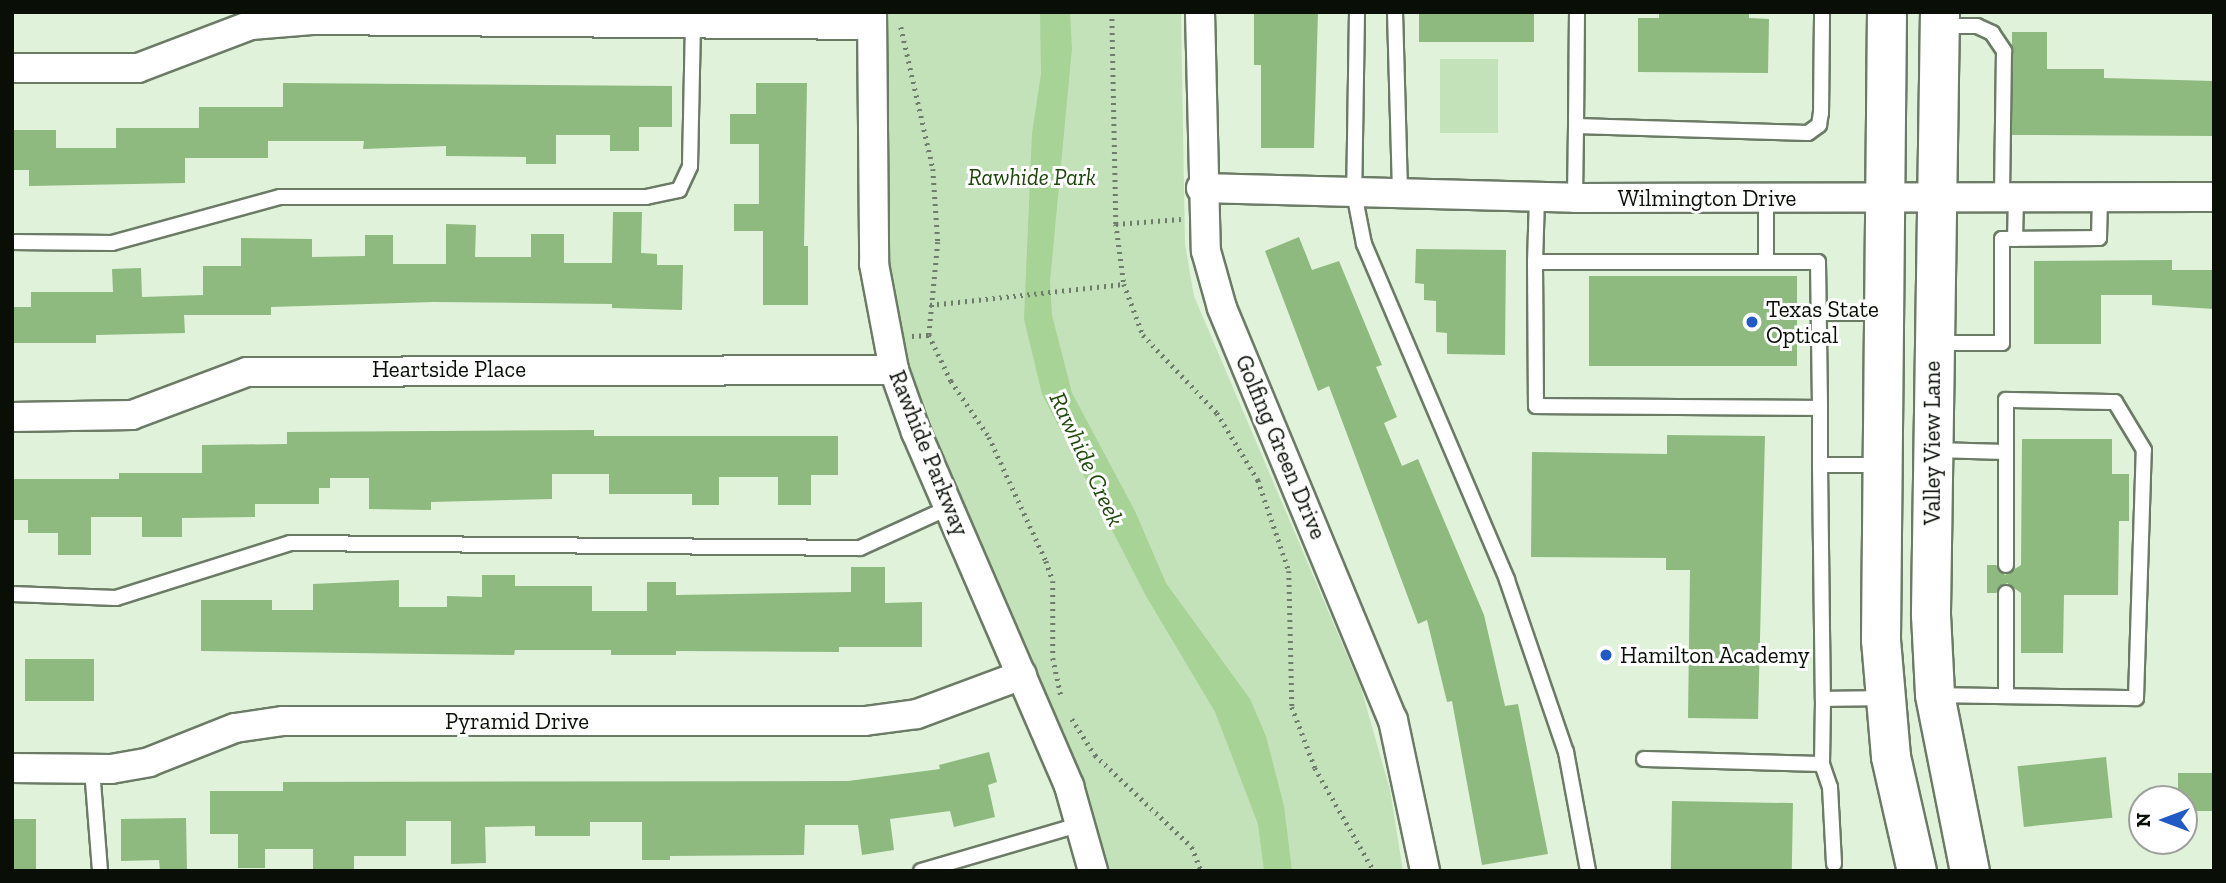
<!DOCTYPE html>
<style>
body{margin:0}
#map{position:relative;width:2226px;height:883px;overflow:hidden;background:#e0f2da;font-family:"Zilla Slab",serif}
div>[style]{position:absolute}
[style*='--x']{left:calc(var(--x)*1px);top:calc(var(--y)*1px);width:calc(var(--w)*1px);rotate:calc(var(--a)*1deg)}
.green>*{inset:0;background:#c4e2ba;transform-origin:0 0}
.water>*{inset:0;background:#a7d397}
.building>*{inset:0;background:#8eba7f;transform-origin:0 0}
.path>*{height:4.5px;margin-top:-2.25px;transform-origin:0;background:repeating-linear-gradient(90deg,#6f7b6b 0 2px,transparent 0 7px)}
.roads{filter:drop-shadow(2px 0 #6b7b66) drop-shadow(-2px 0 #6b7b66) drop-shadow(0 2px #6b7b66) drop-shadow(0 -2px #6b7b66)}
.lane>*{height:14px;margin:-7px;padding:0 7px;transform-origin:7px;border-radius:7px;background:#fff}
.street>*{height:28px;margin:-14px;padding:0 14px;transform-origin:14px;border-radius:14px;background:#fff}
.secondary>*{height:38px;margin:-19px;padding:0 19px;transform-origin:19px;border-radius:19px;background:#fff}
.dots>*{width:19px;height:19px;translate:-50% -50%;box-sizing:border-box;border:4px solid #fff;border-radius:50%}
span{translate:-50% -50%;white-space:nowrap;text-align:center;line-height:1.15;-webkit-text-stroke:6px #fff;paint-order:stroke}
.park-label{font-size:23px;color:#1c4609;font-style:italic}
.street-label{font-size:23px;color:#090f07}
.poi-label{font-size:23px;color:#090f07}
.left{translate:0 -50%;text-align:left}
.water-label{font-size:24px;color:#204a0e;font-style:italic}
.frame{position:absolute;inset:0;border:14px solid #090f07;pointer-events:none}
.north{position:absolute;left:2128px;top:785px;width:70px;height:70px;box-sizing:border-box;background:#fff;border:2px solid #9d9f9c;border-radius:50%;rotate:270deg;font-size:19px;font-weight:700;line-height:28px;text-align:center;color:#090f07}
.north::after{content:'';display:block;margin:auto;width:24px;height:32px;background:#2159c6;clip-path:polygon(50% 0,100% 100%,50% 72%,0 100%)}
</style>
<div id="map">
<div class="green">
<div style="clip-path:polygon(877px 12px,1181px 12px,1185px 244px,1194px 296px,1361px 688px,1390px 790px,1403px 871px,1097px 871px,899px 371px,881px 265px)"></div>
<div style="left:1440px;top:59px;width:58px;height:74px"></div>
</div>
<div class="water">
<div style="clip-path:polygon(1040px 12px,1070px 12px,1072px 48px,1050px 282px,1052px 315px,1072px 393px,1135px 511px,1166px 583px,1250px 699px,1266px 736px,1284px 806px,1292px 871px,1264px 871px,1258px 824px,1215px 712px,1146px 596px,1042px 394px,1024px 319px,1032px 133px,1041px 74px)"></div>
</div>
<div class="building">
<div style="clip-path:polygon(1254px 12px,1318px 12px,1314px 148px,1261px 148px,1261px 65px,1254px 65px)"></div>
<div style="left:1419px;top:12px;width:115px;height:30px"></div>
<div style="clip-path:polygon(1659px 12px,1749px 12px,1749px 18px,1769px 19px,1768px 73px,1638px 72px,1638px 18px,1659px 18px)"></div>
<div style="clip-path:polygon(2012px 32px,2047px 32px,2047px 69px,2104px 69px,2104px 78px,2214px 81px,2214px 136px,2012px 135px)"></div>
<div style="clip-path:polygon(283px 83px,672px 86px,672px 127px,639px 127px,639px 151px,610px 151px,610px 135px,556px 135px,556px 164px,526px 164px,526px 157px,446px 156px,446px 146px,363px 149px,364px 141px,268px 141px,268px 158px,185px 158px,185px 183px,29px 186px,29px 170px,12px 170px,12px 130px,56px 130px,56px 148px,116px 148px,116px 128px,199px 128px,199px 107px,283px 107px)"></div>
<div style="clip-path:polygon(756px 83px,807px 83px,804px 246px,808px 246px,808px 305px,763px 305px,763px 231px,734px 231px,734px 204px,759px 204px,759px 144px,730px 144px,730px 114px,756px 114px)"></div>
<div style="clip-path:polygon(613px 212px,642px 212px,641px 253px,657px 254px,657px 265px,683px 265px,682px 310px,612px 308px,612px 304px,433px 302px,271px 307px,271px 315px,184px 315px,185px 333px,96px 335px,96px 343px,12px 343px,12px 307px,31px 307px,31px 292px,113px 292px,112px 269px,141px 268px,142px 297px,203px 295px,203px 266px,241px 266px,241px 238px,312px 239px,312px 257px,365px 256px,365px 235px,393px 235px,393px 264px,446px 264px,446px 224px,476px 225px,475px 257px,531px 257px,531px 234px,564px 234px,564px 263px,612px 263px)"></div>
<div style="clip-path:polygon(1299px 237px,1312px 270px,1339px 261px,1382px 365px,1376px 367px,1397px 417px,1384px 423px,1402px 466px,1418px 459px,1484px 615px,1505px 706px,1518px 704px,1548px 854px,1482px 865px,1452px 701px,1447px 702px,1427px 620px,1418px 624px,1329px 386px,1318px 391px,1265px 251px)"></div>
<div style="clip-path:polygon(1416px 249px,1506px 250px,1505px 355px,1447px 354px,1447px 333px,1436px 332px,1436px 301px,1424px 300px,1424px 284px,1415px 283px)"></div>
<div style="clip-path:polygon(2172px 260px,2172px 270px,2214px 270px,2214px 309px,2152px 305px,2152px 295px,2101px 295px,2101px 344px,2034px 344px,2034px 261px)"></div>
<div style="left:1589px;top:276px;width:208px;height:90px"></div>
<div style="clip-path:polygon(594px 430px,594px 436px,838px 436px,838px 475px,811px 475px,811px 505px,778px 505px,778px 477px,719px 477px,719px 505px,692px 505px,692px 494px,609px 494px,609px 474px,552px 474px,552px 499px,431px 502px,431px 510px,369px 509px,369px 478px,330px 478px,330px 488px,319px 488px,319px 504px,255px 504px,255px 517px,182px 518px,182px 537px,142px 537px,142px 517px,91px 517px,91px 555px,58px 555px,58px 533px,28px 533px,28px 520px,12px 520px,12px 479px,119px 479px,119px 473px,202px 473px,202px 445px,287px 444px,287px 432px)"></div>
<div style="clip-path:polygon(1667px 435px,1765px 436px,1758px 719px,1688px 718px,1690px 570px,1666px 570px,1666px 558px,1531px 557px,1532px 452px,1667px 454px)"></div>
<div style="clip-path:polygon(2022px 439px,2112px 439px,2112px 474px,2129px 474px,2129px 521px,2119px 521px,2118px 595px,2064px 595px,2063px 653px,2021px 653px,2021px 593px,2007px 583px,1996px 593px,1987px 593px,1987px 565px,1996px 565px,2005px 575px,2021px 565px)"></div>
<div style="clip-path:polygon(851px 567px,885px 567px,885px 603px,922px 602px,922px 647px,839px 647px,839px 652px,676px 651px,676px 655px,611px 655px,611px 650px,515px 650px,514px 655px,201px 651px,201px 600px,272px 600px,272px 610px,313px 610px,313px 584px,399px 580px,399px 607px,447px 607px,447px 596px,482px 597px,482px 575px,515px 575px,515px 586px,592px 586px,592px 611px,647px 611px,647px 582px,676px 582px,676px 595px,851px 592px)"></div>
<div style="left:25px;top:659px;width:69px;height:42px"></div>
<div style="clip-path:polygon(989px 752px,997px 782px,988px 785px,995px 817px,954px 827px,950px 811px,890px 819px,894px 850px,862px 855px,858px 825px,805px 825px,804px 855px,670px 856px,670px 860px,642px 860px,642px 822px,590px 822px,590px 836px,535px 836px,535px 826px,485px 827px,486px 863px,451px 864px,451px 821px,406px 821px,406px 856px,354px 856px,354px 871px,313px 871px,313px 849px,265px 849px,265px 868px,238px 868px,238px 834px,210px 834px,210px 791px,283px 791px,283px 782px,848px 781px,940px 769px,939px 765px)"></div>
<div style="left:2106px;top:757px;width:61px;height:89px;rotate:84deg"></div>
<div style="clip-path:polygon(2178px 773px,2214px 773px,2214px 811px,2184px 811px,2184px 799px,2178px 799px)"></div>
<div style="left:1672px;top:801px;width:121px;height:70px;rotate:1deg"></div>
<div style="clip-path:polygon(186px 818px,187px 871px,160px 871px,159px 860px,121px 861px,121px 819px)"></div>
<div style="left:12px;top:819px;width:24px;height:52px"></div>
</div>
<div class="path">
<div style="--x:1112;--y:12;--w:212;--a:88.9"></div>
<div style="--x:1116;--y:224;--w:61;--a:82.4"></div>
<div style="--x:1124;--y:284;--w:54;--a:69.6"></div>
<div style="--x:1143;--y:335;--w:108;--a:46.5"></div>
<div style="--x:1217;--y:413;--w:79;--a:58.5"></div>
<div style="--x:1258;--y:480;--w:96;--a:71.2"></div>
<div style="--x:1289;--y:571;--w:136;--a:88.7"></div>
<div style="--x:1292;--y:707;--w:65;--a:69.3"></div>
<div style="--x:1315;--y:768;--w:119;--a:60.2"></div>
<div style="--x:901;--y:27;--w:146;--a:77.3"></div>
<div style="--x:933;--y:169;--w:73;--a:86.1"></div>
<div style="--x:938;--y:242;--w:93;--a:95.5"></div>
<div style="--x:929;--y:335;--w:51;--a:64.4"></div>
<div style="--x:951;--y:381;--w:68;--a:55.8"></div>
<div style="--x:989;--y:437;--w:136;--a:65.3"></div>
<div style="--x:1046;--y:561;--w:21;--a:71"></div>
<div style="--x:1053;--y:581;--w:77;--a:90"></div>
<div style="--x:1053;--y:658;--w:39;--a:78"></div>
<div style="--x:1116;--y:224;--w:65;--a:-4.4"></div>
<div style="--x:930;--y:305;--w:195;--a:-6.2"></div>
<div style="--x:912;--y:336;--w:17;--a:-3"></div>
<div style="--x:1072;--y:719;--w:43;--a:57.4"></div>
<div style="--x:1095;--y:755;--w:134;--a:43.5"></div>
<div style="--x:1192;--y:847;--w:26;--a:69"></div>
</div>
<div class="roads">
<div class="lane">
<div style="--x:1357;--y:12;--w:181;--a:90.9"></div>
<div style="--x:1354;--y:193;--w:52;--a:78.9"></div>
<div style="--x:1364;--y:244;--w:365;--a:66.9"></div>
<div style="--x:1507;--y:580;--w:182;--a:71.1"></div>
<div style="--x:1566;--y:752;--w:121;--a:79.5"></div>
<div style="--x:1395;--y:12;--w:184;--a:88.4"></div>
<div style="--x:1577;--y:12;--w:114;--a:90.5"></div>
<div style="--x:1576;--y:126;--w:232;--a:1.7"></div>
<div style="--x:1808;--y:133;--w:14;--a:-36"></div>
<div style="--x:1819;--y:125;--w:12;--a:-81"></div>
<div style="--x:1821;--y:113;--w:101;--a:-89.4"></div>
<div style="--x:1940;--y:26;--w:37;--a:0"></div>
<div style="--x:1977;--y:26;--w:17;--a:25"></div>
<div style="--x:1992;--y:33;--w:22;--a:56"></div>
<div style="--x:2004;--y:51;--w:147;--a:90.8"></div>
<div style="--x:1575;--y:198;--w:72;--a:-89.2"></div>
<div style="--x:1766;--y:198;--w:64;--a:90"></div>
<div style="--x:2015;--y:239;--w:41;--a:-88.6"></div>
<div style="--x:12;--y:242;--w:100;--a:0.6"></div>
<div style="--x:112;--y:243;--w:174;--a:-15.3"></div>
<div style="--x:280;--y:197;--w:366;--a:0"></div>
<div style="--x:646;--y:197;--w:34;--a:-12"></div>
<div style="--x:679;--y:190;--w:26;--a:-65"></div>
<div style="--x:690;--y:166;--w:145;--a:-88.8"></div>
<div style="--x:1535;--y:262;--w:64;--a:-88.2"></div>
<div style="--x:1819;--y:313;--w:64;--a:0"></div>
<div style="--x:1938;--y:343;--w:64;--a:0"></div>
<div style="--x:2002;--y:343;--w:104;--a:-90"></div>
<div style="--x:2002;--y:239;--w:97;--a:-0.6"></div>
<div style="--x:2099;--y:238;--w:42;--a:-88.6"></div>
<div style="--x:1820;--y:408;--w:284;--a:-179.6"></div>
<div style="--x:1536;--y:406;--w:144;--a:-90.4"></div>
<div style="--x:1535;--y:262;--w:283;--a:0"></div>
<div style="--x:1818;--y:262;--w:146;--a:89.2"></div>
<div style="--x:1820;--y:408;--w:57;--a:90"></div>
<div style="--x:1934;--y:450;--w:72;--a:1.6"></div>
<div style="--x:1881;--y:465;--w:61;--a:180"></div>
<div style="--x:1820;--y:465;--w:234;--a:89.3"></div>
<div style="--x:1823;--y:699;--w:61;--a:-0.9"></div>
<div style="--x:2006;--y:593;--w:102;--a:90"></div>
<div style="--x:12;--y:594;--w:104;--a:2.2"></div>
<div style="--x:116;--y:598;--w:182;--a:-17.5"></div>
<div style="--x:290;--y:543;--w:570;--a:0.5"></div>
<div style="--x:860;--y:548;--w:99;--a:-24.5"></div>
<div style="--x:1936;--y:695;--w:200;--a:0.9"></div>
<div style="--x:2136;--y:698;--w:248;--a:-88.2"></div>
<div style="--x:2144;--y:450;--w:56;--a:-121.1"></div>
<div style="--x:2115;--y:402;--w:109;--a:-178.9"></div>
<div style="--x:2006;--y:400;--w:165;--a:90"></div>
<div style="--x:1644;--y:759;--w:178;--a:1.6"></div>
<div style="--x:1822;--y:764;--w:65;--a:-89.1"></div>
<div style="--x:1822;--y:764;--w:24;--a:71"></div>
<div style="--x:1830;--y:787;--w:77;--a:87"></div>
<div style="--x:92;--y:769;--w:102;--a:85.5"></div>
<div style="--x:921;--y:871;--w:168;--a:-16.3"></div>
</div>
<div class="street">
<div style="--x:872;--y:12;--w:252;--a:89.5"></div>
<div style="--x:874;--y:264;--w:108;--a:79.3"></div>
<div style="--x:894;--y:370;--w:66;--a:70.5"></div>
<div style="--x:916;--y:432;--w:386;--a:66.6"></div>
<div style="--x:1069;--y:786;--w:88;--a:74.2"></div>
<div style="--x:1200;--y:12;--w:239;--a:88.6"></div>
<div style="--x:1206;--y:251;--w:59;--a:74.3"></div>
<div style="--x:1222;--y:308;--w:446;--a:67.5"></div>
<div style="--x:1393;--y:720;--w:154;--a:78"></div>
<div style="--x:12;--y:68;--w:126;--a:0"></div>
<div style="--x:138;--y:68;--w:121;--a:-20.8"></div>
<div style="--x:251;--y:25;--w:61;--a:-4.7"></div>
<div style="--x:312;--y:20;--w:560;--a:0.51"></div>
<div style="--x:1201;--y:188;--w:374;--a:1.5"></div>
<div style="--x:1575;--y:198;--w:639;--a:-0.09"></div>
<div style="--x:12;--y:417;--w:120;--a:-1"></div>
<div style="--x:132;--y:415;--w:123;--a:-20.5"></div>
<div style="--x:247;--y:372;--w:647;--a:-0.18"></div>
<div style="--x:12;--y:768;--w:99;--a:0.6"></div>
<div style="--x:111;--y:769;--w:39;--a:-10"></div>
<div style="--x:149;--y:762;--w:92;--a:-21.6"></div>
<div style="--x:235;--y:728;--w:49;--a:-8.3"></div>
<div style="--x:283;--y:721;--w:582;--a:0"></div>
<div style="--x:865;--y:721;--w:52;--a:-7.7"></div>
<div style="--x:917;--y:714;--w:112;--a:-20.4"></div>
</div>
<div class="secondary">
<div style="--x:1887;--y:12;--w:628;--a:90.55"></div>
<div style="--x:1881;--y:640;--w:117;--a:85.1"></div>
<div style="--x:1891;--y:757;--w:117;--a:77.2"></div>
<div style="--x:1940;--y:12;--w:603;--a:90.86"></div>
<div style="--x:1931;--y:615;--w:80;--a:87.1"></div>
<div style="--x:1935;--y:695;--w:179;--a:78.8"></div>
</div>
</div>
<div class="dots">
<div style="left:1752px;top:322px;background:#2159c6"></div>
<div style="left:1606px;top:655px;background:#2159c6"></div>
</div>
<div class="park-label">
<span style="left:1032px;top:177px">Rawhide Park</span>
</div>
<div class="street-label">
<span style="left:1707px;top:198px">Wilmington Drive</span>
<span style="left:449px;top:369px">Heartside Place</span>
<span style="left:1932px;top:443px;rotate:-90deg">Valley View Lane</span>
<span style="left:1281px;top:447px;rotate:67deg">Golfing Green Drive</span>
<span style="left:929px;top:453px;rotate:68deg">Rawhide Parkway</span>
<span style="left:517px;top:721px">Pyramid Drive</span>
</div>
<div class="poi-label">
<span class="left" style="left:1766px;top:322px">Texas State<br>Optical</span>
<span class="left" style="left:1620px;top:655px">Hamilton Academy</span>
</div>
<div class="water-label">
<span style="left:1087px;top:459px;rotate:65deg">Rawhide Creek</span>
</div>
<div class="frame"></div>
<div class="north">N</div>
</div>
